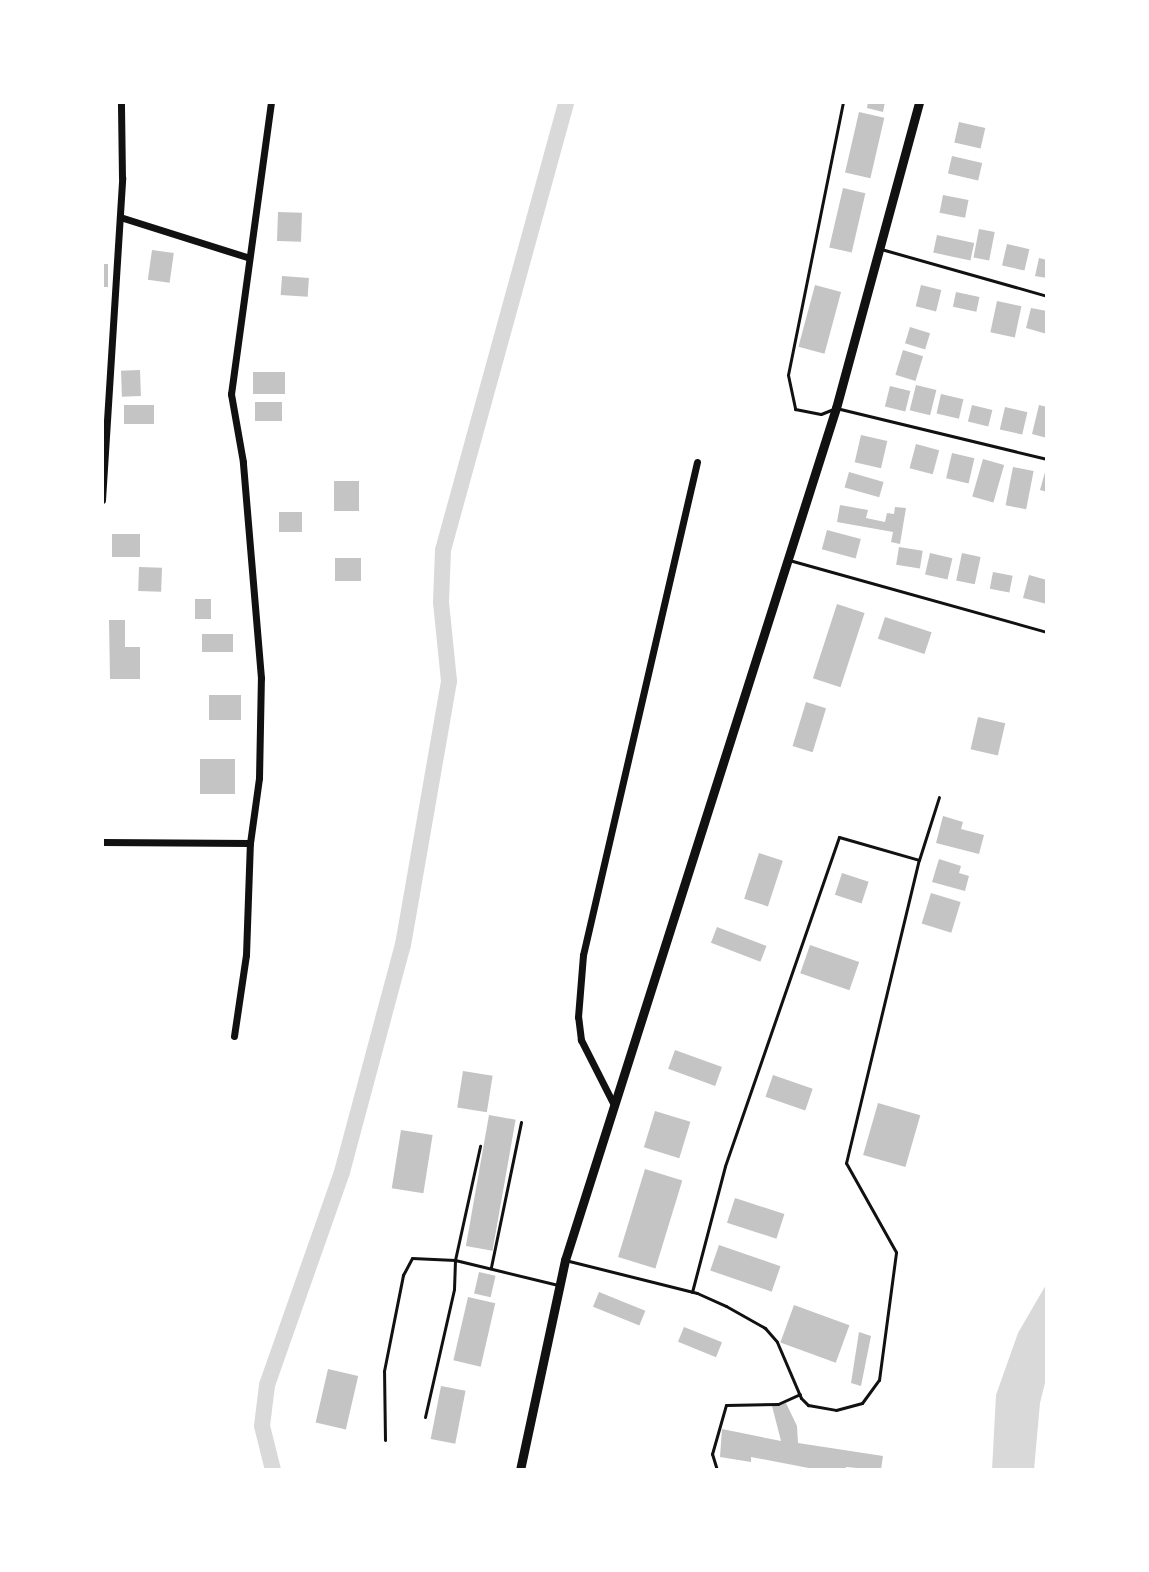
<!DOCTYPE html>
<style>
body{margin:0}
#map{position:relative;width:1149px;height:1572px;overflow:hidden;background:#fff;font-family:"Exo 2",sans-serif}
div>[style]{position:absolute}
[style*='--x']{left:calc(var(--x)*1px);top:calc(var(--y)*1px);width:calc(var(--w)*1px);rotate:calc(var(--a)*1deg)}
.water>*{inset:0;background:#d9d9d9}
.canal>*{height:16px;margin:-8px;padding:0 8px;transform-origin:8px;border-radius:8px;background:#d9d9d9}
.building>*{inset:0;background:#c4c4c4;transform-origin:0 0}
.service>*{height:3px;margin:-1.5px;padding:0 1.5px;transform-origin:1.5px;border-radius:1.5px;background:#111}
.minor>*{height:7px;margin:-3.5px;padding:0 3.5px;transform-origin:3.5px;border-radius:3.5px;background:#111}
.secondary>*{height:9px;margin:-4.5px;padding:0 4.5px;transform-origin:4.5px;border-radius:4.5px;background:#111}
span{translate:-50% -50%;white-space:nowrap;text-align:center;line-height:1.15;-webkit-text-stroke:8px #fff;paint-order:stroke}
.frame{position:absolute;inset:0;border:104px solid #fff;pointer-events:none}
</style>
<div id="map">
<div class="water">
<div style="clip-path:polygon(1047px 1283px,1047px 1375px,1040px 1403px,1034px 1470px,992px 1470px,996px 1395px,1018px 1333px)"></div>
</div>
<div class="canal">
<div style="--x:273;--y:1470;--w:45;--a:-104"></div>
<div style="--x:262;--y:1426;--w:41;--a:-83"></div>
<div style="--x:267;--y:1385;--w:226;--a:-70.6"></div>
<div style="--x:342;--y:1172;--w:235;--a:-75"></div>
<div style="--x:403;--y:945;--w:268;--a:-80.1"></div>
<div style="--x:449;--y:681;--w:79;--a:-95.8"></div>
<div style="--x:441;--y:602;--w:52;--a:-87.8"></div>
<div style="--x:443;--y:550;--w:465;--a:-74.6"></div>
</div>
<div class="building">
<div style="clip-path:polygon(868px 102px,885px 102px,883px 112px,867px 108px)"></div>
<div style="left:859px;top:112px;width:26px;height:62px;rotate:13deg"></div>
<div style="left:959px;top:122px;width:27px;height:21px;rotate:13deg"></div>
<div style="left:952px;top:156px;width:31px;height:18px;rotate:13deg"></div>
<div style="left:843px;top:188px;width:23px;height:61px;rotate:13deg"></div>
<div style="left:943px;top:195px;width:26px;height:18px;rotate:11deg"></div>
<div style="left:278px;top:212px;width:24px;height:29px;rotate:2deg"></div>
<div style="left:979px;top:229px;width:16px;height:29px;rotate:11deg"></div>
<div style="left:937px;top:235px;width:38px;height:18px;rotate:12deg"></div>
<div style="left:1007px;top:244px;width:23px;height:22px;rotate:13deg"></div>
<div style="left:152px;top:250px;width:22px;height:30px;rotate:8deg"></div>
<div style="clip-path:polygon(1039px 258px,1047px 260px,1047px 278px,1035px 276px)"></div>
<div style="left:102px;top:264px;width:6px;height:23px"></div>
<div style="left:282px;top:276px;width:27px;height:19px;rotate:4deg"></div>
<div style="left:815px;top:285px;width:27px;height:64px;rotate:15deg"></div>
<div style="left:921px;top:285px;width:21px;height:22px;rotate:14deg"></div>
<div style="left:956px;top:292px;width:24px;height:15px;rotate:12deg"></div>
<div style="left:997px;top:301px;width:25px;height:32px;rotate:12deg"></div>
<div style="clip-path:polygon(1031px 308px,1047px 311px,1047px 334px,1026px 328px)"></div>
<div style="left:910px;top:327px;width:21px;height:17px;rotate:17deg"></div>
<div style="left:903px;top:350px;width:21px;height:26px;rotate:17deg"></div>
<div style="left:140px;top:370px;width:26px;height:19px;rotate:88deg"></div>
<div style="left:253px;top:372px;width:32px;height:22px"></div>
<div style="left:916px;top:385px;width:21px;height:26px;rotate:14deg"></div>
<div style="left:890px;top:386px;width:21px;height:21px;rotate:14deg"></div>
<div style="left:941px;top:394px;width:23px;height:20px;rotate:13deg"></div>
<div style="left:255px;top:402px;width:27px;height:19px"></div>
<div style="left:154px;top:405px;width:19px;height:30px;rotate:90deg"></div>
<div style="left:972px;top:405px;width:21px;height:17px;rotate:14deg"></div>
<div style="clip-path:polygon(1039px 405px,1047px 407px,1047px 438px,1032px 434px)"></div>
<div style="left:1005px;top:407px;width:23px;height:23px;rotate:13deg"></div>
<div style="left:861px;top:435px;width:27px;height:28px;rotate:13deg"></div>
<div style="left:916px;top:444px;width:24px;height:25px;rotate:15deg"></div>
<div style="left:952px;top:453px;width:23px;height:26px;rotate:13deg"></div>
<div style="left:983px;top:459px;width:22px;height:39px;rotate:16deg"></div>
<div style="left:1013px;top:467px;width:21px;height:39px;rotate:11deg"></div>
<div style="left:849px;top:472px;width:36px;height:16px;rotate:16deg"></div>
<div style="clip-path:polygon(1045px 472px,1047px 473px,1047px 492px,1040px 490px)"></div>
<div style="left:334px;top:481px;width:25px;height:30px"></div>
<div style="clip-path:polygon(840px 505px,868px 510px,866px 518px,885px 522px,887px 513px,894px 514px,895px 507px,906px 508px,900px 544px,891px 542px,893px 532px,837px 522px)"></div>
<div style="left:279px;top:512px;width:23px;height:20px"></div>
<div style="left:827px;top:530px;width:35px;height:20px;rotate:15deg"></div>
<div style="left:112px;top:534px;width:28px;height:23px"></div>
<div style="left:899px;top:547px;width:24px;height:18px;rotate:9deg"></div>
<div style="left:930px;top:553px;width:23px;height:22px;rotate:13deg"></div>
<div style="left:962px;top:553px;width:19px;height:28px;rotate:12deg"></div>
<div style="left:335px;top:558px;width:26px;height:23px"></div>
<div style="left:139px;top:567px;width:23px;height:24px;rotate:2deg"></div>
<div style="left:993px;top:572px;width:20px;height:17px;rotate:11deg"></div>
<div style="clip-path:polygon(1029px 575px,1047px 580px,1047px 604px,1023px 598px)"></div>
<div style="left:195px;top:599px;width:16px;height:20px"></div>
<div style="left:837px;top:604px;width:29px;height:78px;rotate:18deg"></div>
<div style="left:885px;top:617px;width:49px;height:23px;rotate:18deg"></div>
<div style="clip-path:polygon(109px 620px,125px 620px,125px 647px,140px 647px,140px 679px,110px 679px)"></div>
<div style="left:233px;top:634px;width:18px;height:31px;rotate:90deg"></div>
<div style="left:209px;top:695px;width:32px;height:25px"></div>
<div style="left:806px;top:702px;width:21px;height:46px;rotate:17deg"></div>
<div style="left:978px;top:717px;width:28px;height:33px;rotate:13deg"></div>
<div style="left:200px;top:759px;width:35px;height:35px"></div>
<div style="clip-path:polygon(943px 816px,963px 822px,961px 829px,984px 835px,979px 854px,936px 843px)"></div>
<div style="left:759px;top:853px;width:25px;height:48px;rotate:18deg"></div>
<div style="clip-path:polygon(939px 859px,961px 866px,959px 873px,969px 876px,965px 891px,932px 882px)"></div>
<div style="left:842px;top:873px;width:28px;height:23px;rotate:18deg"></div>
<div style="left:931px;top:893px;width:31px;height:32px;rotate:17deg"></div>
<div style="left:717px;top:927px;width:53px;height:17px;rotate:21deg"></div>
<div style="left:810px;top:945px;width:52px;height:30px;rotate:19deg"></div>
<div style="left:675px;top:1050px;width:50px;height:20px;rotate:20deg"></div>
<div style="left:463px;top:1071px;width:30px;height:37px;rotate:9deg"></div>
<div style="left:773px;top:1075px;width:42px;height:23px;rotate:19deg"></div>
<div style="left:878px;top:1103px;width:44px;height:54px;rotate:16deg"></div>
<div style="left:655px;top:1111px;width:37px;height:38px;rotate:17deg"></div>
<div style="left:489px;top:1115px;width:27px;height:133px;rotate:10deg"></div>
<div style="left:401px;top:1130px;width:32px;height:59px;rotate:9deg"></div>
<div style="left:645px;top:1169px;width:39px;height:92px;rotate:17deg"></div>
<div style="left:735px;top:1198px;width:52px;height:26px;rotate:18deg"></div>
<div style="left:719px;top:1245px;width:65px;height:27px;rotate:19deg"></div>
<div style="left:479px;top:1272px;width:17px;height:22px;rotate:13deg"></div>
<div style="left:599px;top:1292px;width:50px;height:16px;rotate:22deg"></div>
<div style="left:468px;top:1297px;width:28px;height:65px;rotate:13deg"></div>
<div style="left:794px;top:1305px;width:59px;height:40px;rotate:20deg"></div>
<div style="left:684px;top:1327px;width:41px;height:16px;rotate:22deg"></div>
<div style="clip-path:polygon(859px 1332px,871px 1336px,861px 1386px,851px 1383px)"></div>
<div style="left:328px;top:1369px;width:31px;height:55px;rotate:13deg"></div>
<div style="left:441px;top:1386px;width:25px;height:54px;rotate:11deg"></div>
<div style="clip-path:polygon(786px 1403px,797px 1426px,798px 1443px,883px 1456px,881px 1470px,846px 1467px,845px 1470px,819px 1470px,751px 1457px,751px 1462px,720px 1457px,722px 1429px,781px 1441px,772px 1406px)"></div>
</div>
<div class="service">
<div style="--x:843;--y:102;--w:278;--a:101.4"></div>
<div style="--x:788;--y:375;--w:35;--a:78"></div>
<div style="--x:795;--y:409;--w:26;--a:11"></div>
<div style="--x:821;--y:414;--w:16;--a:-22"></div>
<div style="--x:836;--y:408;--w:217;--a:13.6"></div>
<div style="--x:881;--y:249;--w:173;--a:15.8"></div>
<div style="--x:789;--y:560;--w:268;--a:15.6"></div>
<div style="--x:569;--y:1261;--w:132;--a:14"></div>
<div style="--x:697;--y:1293;--w:32;--a:24"></div>
<div style="--x:726;--y:1306;--w:45;--a:29.4"></div>
<div style="--x:765;--y:1328;--w:18;--a:49"></div>
<div style="--x:777;--y:1342;--w:61;--a:66.8"></div>
<div style="--x:801;--y:1398;--w:10;--a:45"></div>
<div style="--x:808;--y:1405;--w:28;--a:10"></div>
<div style="--x:836;--y:1410;--w:27;--a:-15"></div>
<div style="--x:862;--y:1403;--w:29;--a:-54"></div>
<div style="--x:879;--y:1380;--w:129;--a:-82.4"></div>
<div style="--x:896;--y:1252;--w:102;--a:-119.3"></div>
<div style="--x:846;--y:1163;--w:312;--a:-76.5"></div>
<div style="--x:919;--y:860;--w:66;--a:-72.4"></div>
<div style="--x:491;--y:1267;--w:148;--a:-78.3"></div>
<div style="--x:692;--y:1292;--w:130;--a:-75.3"></div>
<div style="--x:725;--y:1166;--w:348;--a:-70.9"></div>
<div style="--x:839;--y:837;--w:83;--a:16"></div>
<div style="--x:425;--y:1417;--w:131;--a:-77.2"></div>
<div style="--x:454;--y:1289;--w:29;--a:-88"></div>
<div style="--x:455;--y:1260;--w:106;--a:13.6"></div>
<div style="--x:385;--y:1440;--w:69;--a:-90.8"></div>
<div style="--x:384;--y:1371;--w:98;--a:-78.8"></div>
<div style="--x:403;--y:1275;--w:19;--a:-62"></div>
<div style="--x:412;--y:1258;--w:43;--a:2.7"></div>
<div style="--x:455;--y:1260;--w:117;--a:-77.6"></div>
<div style="--x:717;--y:1470;--w:17;--a:-107"></div>
<div style="--x:712;--y:1454;--w:51;--a:-74.1"></div>
<div style="--x:726;--y:1405;--w:52;--a:-1.1"></div>
<div style="--x:778;--y:1404;--w:24;--a:-24"></div>
</div>
<div class="minor">
<div style="--x:120;--y:217;--w:133;--a:17.5"></div>
<div style="--x:102;--y:500;--w:323;--a:-86.4"></div>
<div style="--x:122;--y:178;--w:76;--a:-90.8"></div>
<div style="--x:102;--y:842;--w:148;--a:0.4"></div>
<div style="--x:234;--y:1036;--w:82;--a:-81.6"></div>
<div style="--x:246;--y:955;--w:112;--a:-88"></div>
<div style="--x:250;--y:843;--w:66;--a:-82.1"></div>
<div style="--x:259;--y:778;--w:100;--a:-88.9"></div>
<div style="--x:261;--y:678;--w:217;--a:-94.8"></div>
<div style="--x:243;--y:462;--w:69;--a:-100"></div>
<div style="--x:231;--y:394;--w:295;--a:-82.2"></div>
<div style="--x:613;--y:1103;--w:71;--a:-116.9"></div>
<div style="--x:581;--y:1040;--w:23;--a:-97"></div>
<div style="--x:578;--y:1017;--w:62;--a:-85.4"></div>
<div style="--x:583;--y:955;--w:506;--a:-76.98"></div>
</div>
<div class="secondary">
<div style="--x:520;--y:1470;--w:215;--a:-77.9"></div>
<div style="--x:565;--y:1260;--w:894;--a:-72.36"></div>
<div style="--x:836;--y:408;--w:317;--a:-74.8"></div>
</div>
<div class="frame"></div>
</div>
